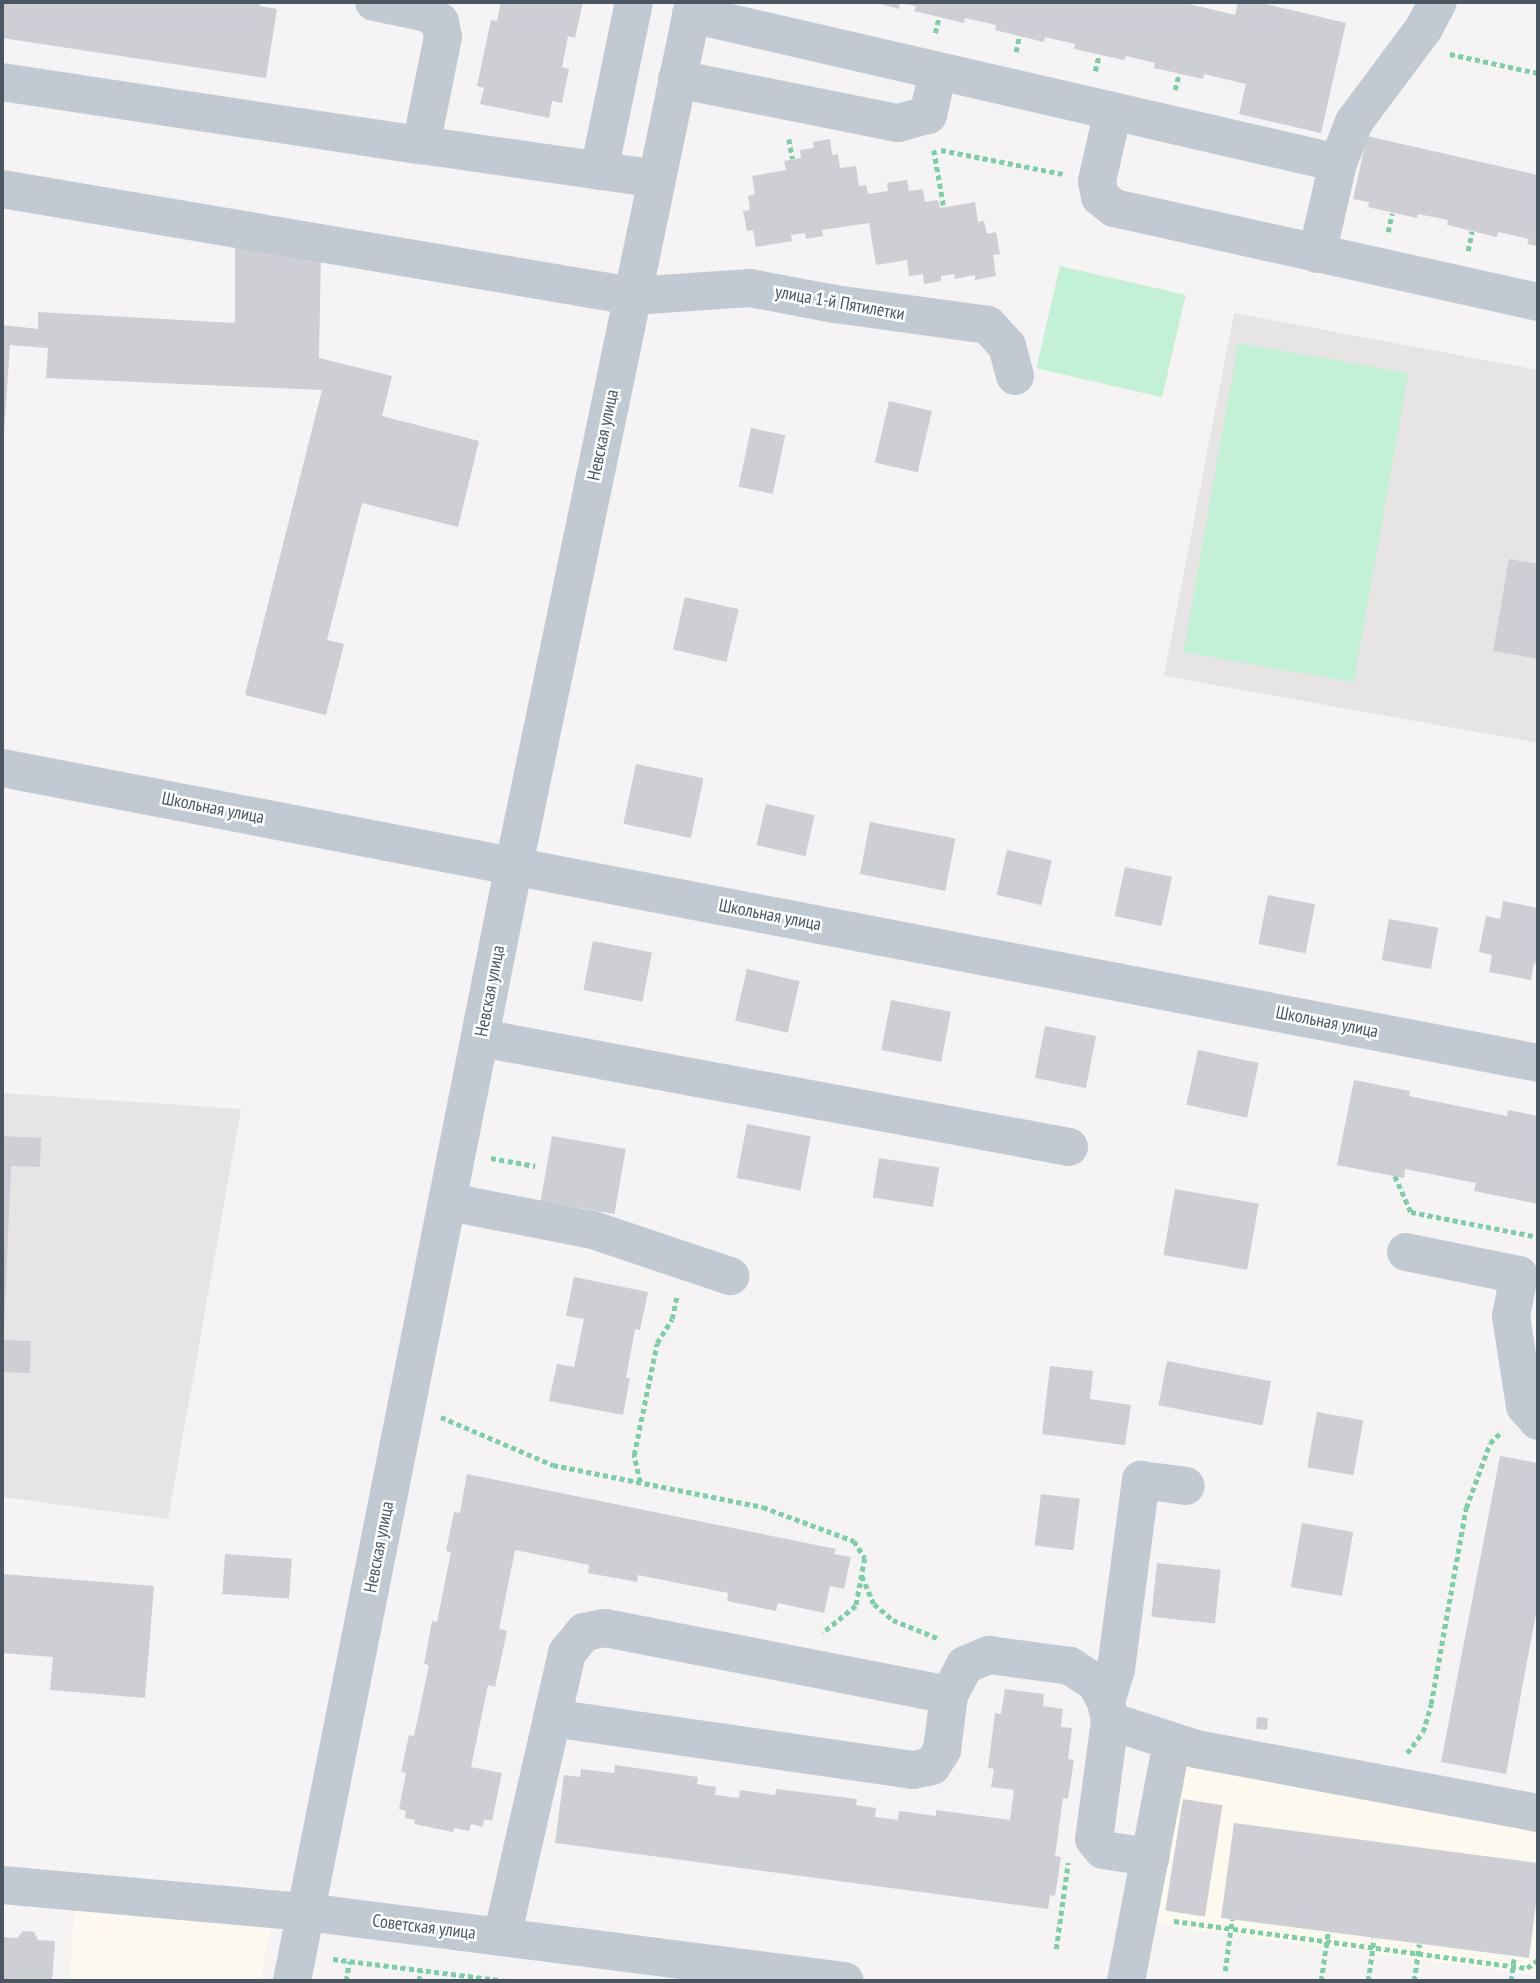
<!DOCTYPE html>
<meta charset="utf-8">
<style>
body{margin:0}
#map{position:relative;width:1540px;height:1983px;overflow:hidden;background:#f5f3f3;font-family:"PT Sans Narrow",sans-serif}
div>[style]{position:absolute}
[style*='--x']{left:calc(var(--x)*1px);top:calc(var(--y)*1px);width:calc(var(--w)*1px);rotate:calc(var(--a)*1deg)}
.commercial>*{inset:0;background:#fdf9ef}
.education>*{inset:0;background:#e6e4e5}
.green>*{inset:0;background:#c3f1d5;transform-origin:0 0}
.building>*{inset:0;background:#cdcfd5;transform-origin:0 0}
.path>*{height:4.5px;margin-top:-2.25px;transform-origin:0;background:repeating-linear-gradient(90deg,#7ad0a6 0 5px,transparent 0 8.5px)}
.minor>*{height:38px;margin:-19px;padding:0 19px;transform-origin:19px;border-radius:19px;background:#c1cad2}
span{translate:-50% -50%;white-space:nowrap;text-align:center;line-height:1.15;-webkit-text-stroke:5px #fff;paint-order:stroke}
.street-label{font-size:18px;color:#4a5661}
.frame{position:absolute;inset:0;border:4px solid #4a5661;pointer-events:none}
</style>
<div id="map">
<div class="commercial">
<div style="clip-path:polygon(1161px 1725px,1538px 1800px,1538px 1975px,1124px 1920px)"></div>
<div style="clip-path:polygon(75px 1909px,271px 1926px,260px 1981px,69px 1981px)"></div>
</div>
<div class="education">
<div style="clip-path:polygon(1234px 313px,1538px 370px,1538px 743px,1164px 676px)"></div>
<div style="clip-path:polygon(2px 1093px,241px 1109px,168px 1519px,2px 1497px)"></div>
</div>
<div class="green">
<div style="left:1060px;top:266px;width:129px;height:105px;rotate:13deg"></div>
<div style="left:1238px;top:343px;width:173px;height:314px;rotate:10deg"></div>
</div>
<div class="building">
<div style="clip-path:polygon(2px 2px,260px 2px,260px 6px,277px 9px,266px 78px,2px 38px)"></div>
<div style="clip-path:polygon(501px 2px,583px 2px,575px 38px,568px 36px,565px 52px,562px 67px,569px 69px,562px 103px,552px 101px,549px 118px,480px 104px,484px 88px,477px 86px,491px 20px,497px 21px)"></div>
<div style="clip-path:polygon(873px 2px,1180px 2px,1235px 15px,1238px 2px,1257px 2px,1346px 23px,1321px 133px,1239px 114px,1246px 84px,1204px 74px,1203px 79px,1154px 68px,1155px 63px,1126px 56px,1124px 60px,1074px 49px,1075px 44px,1045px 37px,1044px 42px,995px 30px,996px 25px,965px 18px,964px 23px,914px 11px,916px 6px,900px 3px,899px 9px)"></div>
<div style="clip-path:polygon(1367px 136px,1538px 175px,1538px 246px,1527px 244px,1529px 239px,1498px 232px,1497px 237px,1447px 225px,1448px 220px,1418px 214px,1417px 218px,1368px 207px,1369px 202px,1353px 199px)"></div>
<div style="clip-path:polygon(830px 139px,832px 155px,838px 154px,840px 168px,856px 166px,859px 186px,866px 185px,868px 194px,888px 191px,887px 183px,907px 180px,909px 191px,923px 189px,925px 202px,938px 200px,940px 208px,975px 202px,978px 222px,984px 221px,987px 234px,996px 232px,1000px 254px,993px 255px,996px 276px,975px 280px,975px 275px,955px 279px,954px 274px,941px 276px,941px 281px,924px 284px,923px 274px,909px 276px,907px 260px,876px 265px,869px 223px,822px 230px,823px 236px,806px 239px,805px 233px,791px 235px,792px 241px,756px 247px,753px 230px,747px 231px,743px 211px,750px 210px,748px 196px,755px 194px,752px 176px,786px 170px,784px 161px,801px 158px,800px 150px,814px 148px,813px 142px)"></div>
<div style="clip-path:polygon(235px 248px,321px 252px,319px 358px,392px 376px,382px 416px,479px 441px,458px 527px,362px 503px,327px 640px,344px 644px,326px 715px,245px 695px,322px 390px,46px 378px,48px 348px,10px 345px,2px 462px,2px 325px,38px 329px,38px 312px,235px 323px)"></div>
<div style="left:889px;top:401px;width:44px;height:63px;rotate:13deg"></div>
<div style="left:751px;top:428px;width:35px;height:60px;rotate:12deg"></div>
<div style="clip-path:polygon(1509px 559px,1538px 564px,1538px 659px,1493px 651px)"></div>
<div style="left:685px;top:597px;width:55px;height:54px;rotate:13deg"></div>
<div style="left:636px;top:764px;width:69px;height:61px;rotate:12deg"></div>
<div style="left:766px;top:804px;width:50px;height:42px;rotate:13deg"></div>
<div style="left:870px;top:822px;width:87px;height:53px;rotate:11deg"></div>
<div style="left:1007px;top:850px;width:46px;height:46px;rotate:13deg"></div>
<div style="left:1125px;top:867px;width:48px;height:50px;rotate:12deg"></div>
<div style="left:1268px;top:895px;width:48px;height:50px;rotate:11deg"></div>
<div style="clip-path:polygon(1503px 901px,1538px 908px,1538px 964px,1534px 963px,1531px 980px,1489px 972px,1492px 955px,1479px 952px,1486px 916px,1500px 919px)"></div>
<div style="left:1389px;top:919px;width:50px;height:42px;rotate:10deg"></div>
<div style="left:593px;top:941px;width:60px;height:50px;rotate:11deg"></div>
<div style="left:747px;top:969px;width:54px;height:53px;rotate:13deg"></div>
<div style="left:891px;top:1000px;width:61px;height:51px;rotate:11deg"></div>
<div style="left:1045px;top:1026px;width:52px;height:53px;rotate:11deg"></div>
<div style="left:1198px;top:1050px;width:62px;height:56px;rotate:12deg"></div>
<div style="clip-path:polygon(1354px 1080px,1410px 1091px,1409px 1096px,1507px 1116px,1508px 1110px,1538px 1116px,1538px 1204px,1474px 1191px,1476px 1183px,1405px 1169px,1404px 1178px,1337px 1165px)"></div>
<div style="left:747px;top:1124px;width:65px;height:55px;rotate:11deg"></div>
<div style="clip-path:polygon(2px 1136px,41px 1138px,40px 1167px,11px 1166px,4px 1328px)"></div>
<div style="left:552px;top:1136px;width:75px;height:66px;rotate:10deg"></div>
<div style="left:879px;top:1158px;width:61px;height:40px;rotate:9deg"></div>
<div style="left:1175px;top:1189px;width:85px;height:67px;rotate:10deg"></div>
<div style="clip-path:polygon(574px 1277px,648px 1292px,640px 1330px,635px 1329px,626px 1378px,630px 1378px,623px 1415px,549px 1401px,557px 1364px,574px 1367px,584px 1319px,566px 1316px)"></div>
<div style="left:2px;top:1340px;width:29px;height:32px;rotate:2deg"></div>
<div style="left:1167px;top:1361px;width:106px;height:45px;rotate:11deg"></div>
<div style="clip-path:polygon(1050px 1366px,1093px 1371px,1090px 1399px,1131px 1405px,1125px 1445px,1042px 1434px)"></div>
<div style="left:1317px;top:1412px;width:47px;height:56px;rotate:10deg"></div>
<div style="clip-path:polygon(1500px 1456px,1538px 1463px,1538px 1603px,1506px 1774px,1441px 1762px)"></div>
<div style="clip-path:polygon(467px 1474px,836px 1549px,834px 1554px,851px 1557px,844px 1589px,830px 1586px,824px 1613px,778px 1603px,776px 1611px,727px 1601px,728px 1593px,638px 1575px,637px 1582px,588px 1573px,589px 1565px,515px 1550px,499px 1629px,507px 1631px,495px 1687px,488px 1685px,471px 1767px,502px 1773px,492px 1821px,484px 1819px,483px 1827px,471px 1824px,469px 1831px,454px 1828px,453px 1832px,414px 1824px,415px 1820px,405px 1818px,406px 1811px,399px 1809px,406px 1773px,401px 1772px,409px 1735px,414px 1736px,429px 1665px,424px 1664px,432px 1621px,437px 1622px,451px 1552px,446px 1551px,454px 1512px,460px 1513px)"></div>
<div style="left:1041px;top:1494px;width:39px;height:52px;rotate:7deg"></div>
<div style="left:1302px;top:1523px;width:52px;height:65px;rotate:10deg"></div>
<div style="left:225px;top:1554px;width:67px;height:40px;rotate:4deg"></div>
<div style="left:1157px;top:1563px;width:64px;height:54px;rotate:6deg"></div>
<div style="clip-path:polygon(2px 1574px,154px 1586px,145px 1698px,50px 1690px,53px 1657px,2px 1653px)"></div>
<div style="clip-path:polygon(1005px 1689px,1044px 1694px,1043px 1706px,1063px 1709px,1061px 1727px,1072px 1728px,1068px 1759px,1074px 1760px,1068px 1799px,1063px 1798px,1055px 1856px,1061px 1857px,1055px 1896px,1050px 1895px,1048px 1909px,555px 1843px,564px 1775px,580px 1777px,581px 1769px,614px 1773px,615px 1765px,698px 1777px,697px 1784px,716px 1787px,715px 1795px,739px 1798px,740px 1790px,775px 1795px,776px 1789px,857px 1799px,856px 1805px,876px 1808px,875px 1817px,898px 1820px,899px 1811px,936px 1816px,936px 1810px,1010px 1820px,1014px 1790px,991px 1787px,994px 1769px,988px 1768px,995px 1713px,1001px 1714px)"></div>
<div style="left:1257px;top:1717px;width:11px;height:12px;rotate:5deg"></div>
<div style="left:1183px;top:1799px;width:40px;height:113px;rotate:9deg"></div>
<div style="clip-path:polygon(1234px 1823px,1538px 1863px,1538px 1888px,1529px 1958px,1221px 1918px)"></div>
<div style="clip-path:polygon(23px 1931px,34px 1932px,38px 1940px,55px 1941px,52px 1981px,2px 1981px,2px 1937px,17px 1938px)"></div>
</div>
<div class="path">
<div style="--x:935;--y:33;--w:16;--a:-76"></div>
<div style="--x:1016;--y:52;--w:16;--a:-79"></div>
<div style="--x:1450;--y:54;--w:90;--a:12.2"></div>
<div style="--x:1095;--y:71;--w:16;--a:-76"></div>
<div style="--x:1175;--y:90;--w:17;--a:-77"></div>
<div style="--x:789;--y:139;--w:20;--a:79"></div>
<div style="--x:934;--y:150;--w:59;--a:80.2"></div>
<div style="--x:941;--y:150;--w:124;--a:11.1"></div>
<div style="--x:1388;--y:232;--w:19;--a:-78"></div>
<div style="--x:1468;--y:251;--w:20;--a:-79"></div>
<div style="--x:491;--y:1158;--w:45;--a:10.3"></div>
<div style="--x:1395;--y:1176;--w:39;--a:66"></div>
<div style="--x:1411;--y:1212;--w:129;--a:11.1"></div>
<div style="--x:441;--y:1417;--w:122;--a:23.2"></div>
<div style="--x:553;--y:1465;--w:214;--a:11.3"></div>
<div style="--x:763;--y:1507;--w:97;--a:20.5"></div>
<div style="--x:854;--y:1541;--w:20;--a:57"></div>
<div style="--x:865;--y:1558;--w:49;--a:100.6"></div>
<div style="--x:856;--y:1606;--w:43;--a:140.7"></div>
<div style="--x:640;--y:1482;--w:28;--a:-103"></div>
<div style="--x:634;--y:1455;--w:114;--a:-78.4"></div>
<div style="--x:657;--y:1343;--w:28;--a:-58"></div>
<div style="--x:672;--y:1319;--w:24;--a:-78"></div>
<div style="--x:862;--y:1576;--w:30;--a:67"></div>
<div style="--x:874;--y:1604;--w:25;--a:40"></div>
<div style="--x:893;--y:1620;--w:51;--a:22"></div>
<div style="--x:1407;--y:1753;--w:26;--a:-53"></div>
<div style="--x:1423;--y:1732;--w:29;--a:-74"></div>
<div style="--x:1431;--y:1704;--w:199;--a:-79.9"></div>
<div style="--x:1466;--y:1508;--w:69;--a:-69.7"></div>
<div style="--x:1490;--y:1443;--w:17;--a:-45"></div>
<div style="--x:1174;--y:1921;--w:356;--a:7.6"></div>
<div style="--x:1527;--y:1968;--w:14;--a:-36"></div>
<div style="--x:1056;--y:1949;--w:87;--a:-82.1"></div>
<div style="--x:333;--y:1959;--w:175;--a:7.2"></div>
<div style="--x:1225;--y:1971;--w:52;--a:-82.3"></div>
<div style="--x:346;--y:1981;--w:20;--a:-81"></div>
<div style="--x:419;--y:1981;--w:11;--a:-80"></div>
<div style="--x:1321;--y:1981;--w:49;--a:-81.9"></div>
<div style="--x:1368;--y:1981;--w:43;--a:-82.1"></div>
<div style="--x:1414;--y:1981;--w:37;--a:-82"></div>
<div style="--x:1511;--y:1981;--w:24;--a:-83"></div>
</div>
<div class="minor">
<div style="--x:374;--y:2;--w:54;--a:11.7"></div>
<div style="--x:427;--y:13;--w:16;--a:35"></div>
<div style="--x:440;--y:22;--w:15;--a:79"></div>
<div style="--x:443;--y:37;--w:110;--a:101.5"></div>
<div style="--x:421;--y:145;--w:237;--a:8.2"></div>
<div style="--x:691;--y:14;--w:664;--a:12.97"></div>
<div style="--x:677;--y:79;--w:225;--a:11.3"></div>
<div style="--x:898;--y:123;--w:31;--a:-15"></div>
<div style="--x:928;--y:115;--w:44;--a:-76.9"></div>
<div style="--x:2;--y:82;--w:424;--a:8.6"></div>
<div style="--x:1113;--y:111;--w:72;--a:102.9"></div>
<div style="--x:1097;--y:181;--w:16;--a:79"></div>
<div style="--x:1100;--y:197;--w:18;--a:38"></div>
<div style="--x:1114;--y:208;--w:434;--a:12.5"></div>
<div style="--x:599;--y:171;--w:173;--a:-78.3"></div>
<div style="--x:2;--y:189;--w:639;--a:9.64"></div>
<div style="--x:632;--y:296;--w:118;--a:-3.9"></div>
<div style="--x:750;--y:288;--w:86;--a:10.7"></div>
<div style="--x:835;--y:304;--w:154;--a:7.8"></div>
<div style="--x:988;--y:325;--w:28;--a:48"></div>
<div style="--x:1007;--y:346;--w:31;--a:75"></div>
<div style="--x:1317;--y:254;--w:93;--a:-77"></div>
<div style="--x:1338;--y:163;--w:44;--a:-68.7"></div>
<div style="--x:1354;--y:122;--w:117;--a:-53.3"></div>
<div style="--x:1424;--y:28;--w:30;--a:-62"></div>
<div style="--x:2;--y:768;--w:1564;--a:10.87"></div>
<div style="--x:481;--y:1038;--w:598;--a:10.5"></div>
<div style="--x:449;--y:1202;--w:147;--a:11"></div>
<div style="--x:593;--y:1230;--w:145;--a:18.6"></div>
<div style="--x:1406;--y:1252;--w:115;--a:11.5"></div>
<div style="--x:1519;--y:1275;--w:42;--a:101"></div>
<div style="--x:1511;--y:1316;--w:91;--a:81.2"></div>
<div style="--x:1525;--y:1406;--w:20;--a:49"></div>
<div style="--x:1106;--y:1702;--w:34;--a:-73"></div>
<div style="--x:1116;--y:1669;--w:191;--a:-82.5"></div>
<div style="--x:1141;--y:1480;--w:45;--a:7.6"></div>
<div style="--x:552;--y:1718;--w:67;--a:-77"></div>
<div style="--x:567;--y:1653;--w:27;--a:-51"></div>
<div style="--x:584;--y:1632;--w:21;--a:-11"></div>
<div style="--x:605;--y:1628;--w:350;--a:11"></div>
<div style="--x:949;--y:1695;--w:34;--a:-62"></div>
<div style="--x:965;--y:1665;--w:26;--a:-23"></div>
<div style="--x:989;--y:1655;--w:82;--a:7.7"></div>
<div style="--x:1070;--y:1666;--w:31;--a:33"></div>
<div style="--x:1096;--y:1683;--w:21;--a:62"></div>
<div style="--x:1106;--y:1702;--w:19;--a:78"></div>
<div style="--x:1110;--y:1721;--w:90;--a:18"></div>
<div style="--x:1196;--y:1749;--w:348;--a:10.6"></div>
<div style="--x:1110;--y:1721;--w:119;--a:97.7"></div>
<div style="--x:1094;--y:1839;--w:14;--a:51"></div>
<div style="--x:1103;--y:1850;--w:48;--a:8.5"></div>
<div style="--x:2;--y:1885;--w:305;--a:5.1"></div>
<div style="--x:306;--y:1912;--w:543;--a:7.3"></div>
<div style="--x:502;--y:1937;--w:225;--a:-77.1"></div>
<div style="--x:552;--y:1718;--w:365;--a:8.2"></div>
<div style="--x:913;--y:1770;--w:19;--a:-12"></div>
<div style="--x:932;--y:1766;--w:19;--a:-58"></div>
<div style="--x:942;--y:1750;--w:55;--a:-82.7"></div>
<div style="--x:292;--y:1981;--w:1138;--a:-78.75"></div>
<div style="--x:514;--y:865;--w:882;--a:-78.22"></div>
<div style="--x:1126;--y:1981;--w:243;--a:-79.1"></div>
</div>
<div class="street-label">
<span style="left:840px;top:303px;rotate:10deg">улица 1-й Пятилетки</span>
<span style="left:603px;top:435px;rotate:-78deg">Невская улица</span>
<span style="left:213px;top:808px;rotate:11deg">Школьная улица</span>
<span style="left:770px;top:915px;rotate:11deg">Школьная улица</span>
<span style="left:490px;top:991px;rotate:-79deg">Невская улица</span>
<span style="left:1327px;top:1022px;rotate:11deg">Школьная улица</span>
<span style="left:379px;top:1547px;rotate:-79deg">Невская улица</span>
<span style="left:424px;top:1927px;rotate:7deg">Советская улица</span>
</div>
<div class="frame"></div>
</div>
